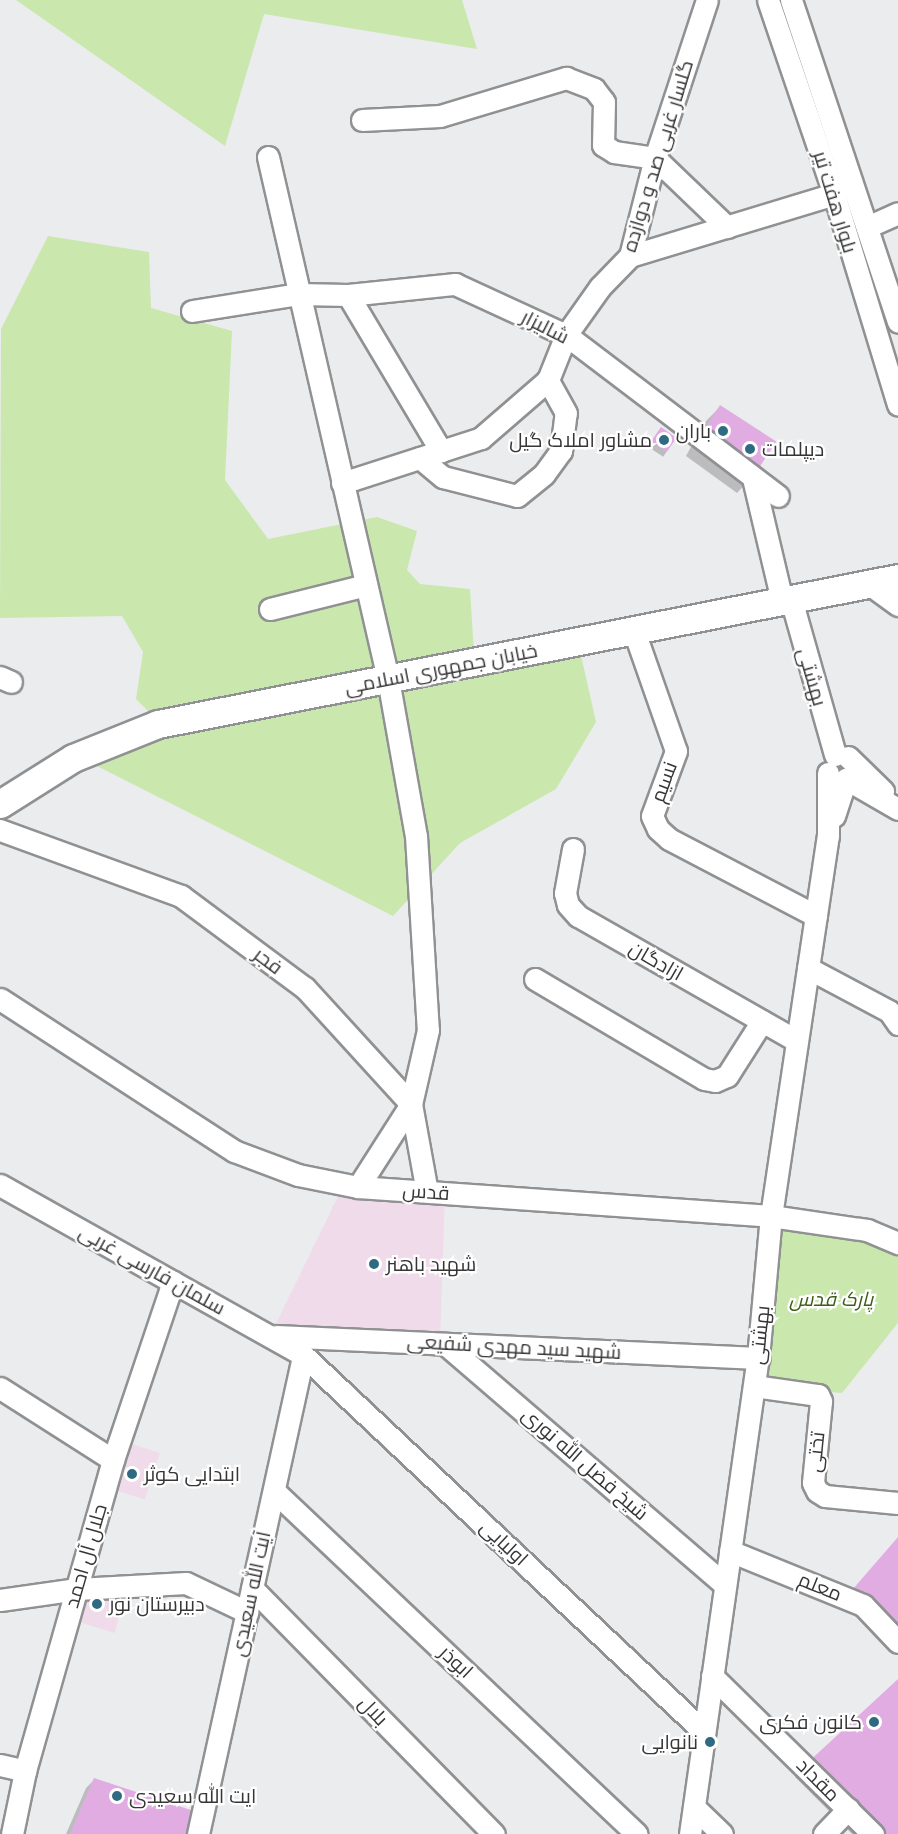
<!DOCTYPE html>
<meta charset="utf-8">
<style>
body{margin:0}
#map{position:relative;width:898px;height:1834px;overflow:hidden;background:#ebecee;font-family:"Times New Roman",Cairo,serif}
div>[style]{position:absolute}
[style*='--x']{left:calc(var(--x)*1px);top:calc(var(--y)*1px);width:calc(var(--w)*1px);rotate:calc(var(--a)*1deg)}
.education>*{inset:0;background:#f0dbea;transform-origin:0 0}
.green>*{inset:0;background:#cae7ae}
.shadow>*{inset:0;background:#0003;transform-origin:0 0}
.building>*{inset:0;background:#e1ace2;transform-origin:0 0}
.roads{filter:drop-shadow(2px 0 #909192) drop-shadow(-2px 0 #909192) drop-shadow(0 2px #909192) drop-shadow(0 -2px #909192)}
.minor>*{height:21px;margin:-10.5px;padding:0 10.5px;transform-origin:10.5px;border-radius:10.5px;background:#fff}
.major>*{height:27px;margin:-13.5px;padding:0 13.5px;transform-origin:13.5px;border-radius:13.5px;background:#fff}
.dots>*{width:16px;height:16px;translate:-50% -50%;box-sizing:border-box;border:3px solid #fff;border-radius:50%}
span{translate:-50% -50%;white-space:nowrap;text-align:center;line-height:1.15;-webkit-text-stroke:4.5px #fff;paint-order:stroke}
.street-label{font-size:20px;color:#363637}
.poi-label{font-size:20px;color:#363637}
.right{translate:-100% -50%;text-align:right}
.left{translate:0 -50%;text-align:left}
.park-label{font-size:20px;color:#405d1a;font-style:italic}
</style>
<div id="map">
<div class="education">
<div style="clip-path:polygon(344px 1184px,445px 1193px,440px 1344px,270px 1336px)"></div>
<div style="left:120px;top:1440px;width:42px;height:49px;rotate:18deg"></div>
<div style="clip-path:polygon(126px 1586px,115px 1633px,69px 1619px,77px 1589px)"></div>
</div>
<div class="green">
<div style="clip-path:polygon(16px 0,462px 0,477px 49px,264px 14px,225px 146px)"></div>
<div style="clip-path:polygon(48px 236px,149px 252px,151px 308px,232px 331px,225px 480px,268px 539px,377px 517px,417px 531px,407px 570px,420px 584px,470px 589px,474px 654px,155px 718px,136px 699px,143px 652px,122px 616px,0 618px,1px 329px)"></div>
<div style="clip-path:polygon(578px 642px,596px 722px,556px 789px,460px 843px,393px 916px,95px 765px,76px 759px,158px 725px)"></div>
<div style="clip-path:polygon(771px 1216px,898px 1244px,898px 1323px,842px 1393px,754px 1386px)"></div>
</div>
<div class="shadow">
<div style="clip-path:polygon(720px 407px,752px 477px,737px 493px,686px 456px,704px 423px)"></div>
<div style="left:661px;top:429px;width:17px;height:22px;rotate:33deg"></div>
<div style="clip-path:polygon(898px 1681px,898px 1834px,852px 1834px,795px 1777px)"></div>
<div style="clip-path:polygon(94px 1780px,197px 1834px,66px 1834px,86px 1788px)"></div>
</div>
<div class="building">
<div style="left:720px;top:405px;width:67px;height:40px;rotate:33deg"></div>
<div style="left:661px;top:427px;width:19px;height:17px;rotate:35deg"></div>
<div style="clip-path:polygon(898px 1537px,898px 1641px,846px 1597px)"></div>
<div style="clip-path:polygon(898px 1679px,898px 1834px,873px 1834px,804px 1766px)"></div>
<div style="clip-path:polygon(94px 1778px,203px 1814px,198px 1834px,70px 1834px)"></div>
</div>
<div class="roads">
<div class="minor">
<div style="--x:768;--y:0;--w:205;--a:71.2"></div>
<div style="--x:834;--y:194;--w:220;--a:73.1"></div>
<div style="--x:791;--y:0;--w:339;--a:71.6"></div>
<div style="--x:362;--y:120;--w:78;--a:-2.9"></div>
<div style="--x:440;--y:116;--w:132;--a:-16.8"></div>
<div style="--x:566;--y:78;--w:30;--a:21"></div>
<div style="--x:594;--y:89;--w:16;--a:52"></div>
<div style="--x:604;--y:102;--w:43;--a:91.3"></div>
<div style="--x:603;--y:145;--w:13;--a:32"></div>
<div style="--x:614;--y:152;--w:41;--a:8.3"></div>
<div style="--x:655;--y:158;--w:100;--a:43.8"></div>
<div style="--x:268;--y:157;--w:536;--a:77.05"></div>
<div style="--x:388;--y:679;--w:159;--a:79.9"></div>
<div style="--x:416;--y:836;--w:194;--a:86.5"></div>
<div style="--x:428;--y:1030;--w:76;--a:102.9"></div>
<div style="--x:411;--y:1104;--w:89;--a:79.7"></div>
<div style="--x:867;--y:227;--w:34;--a:-24"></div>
<div style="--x:630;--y:256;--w:213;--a:-16.9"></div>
<div style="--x:348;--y:295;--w:182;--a:59.2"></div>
<div style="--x:192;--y:311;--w:107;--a:-9.1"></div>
<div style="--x:298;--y:294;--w:50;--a:1.1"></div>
<div style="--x:348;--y:295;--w:108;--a:-5.9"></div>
<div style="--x:455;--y:284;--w:122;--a:24.7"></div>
<div style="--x:566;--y:335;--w:266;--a:37.2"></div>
<div style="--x:420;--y:458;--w:30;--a:40"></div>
<div style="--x:443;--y:477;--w:76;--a:14.4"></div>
<div style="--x:517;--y:496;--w:35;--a:-39"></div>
<div style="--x:544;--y:474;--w:29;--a:-54"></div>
<div style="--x:561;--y:451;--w:38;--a:-83"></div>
<div style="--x:566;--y:413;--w:38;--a:-119"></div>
<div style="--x:753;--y:478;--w:126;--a:76.7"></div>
<div style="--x:342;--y:483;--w:146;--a:-17.9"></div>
<div style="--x:481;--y:438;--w:89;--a:-40.9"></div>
<div style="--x:548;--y:380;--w:48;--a:-68.2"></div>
<div style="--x:566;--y:335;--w:59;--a:-54.7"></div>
<div style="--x:600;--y:287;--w:43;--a:-45.9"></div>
<div style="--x:630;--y:256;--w:101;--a:-75.7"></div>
<div style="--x:655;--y:158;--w:166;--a:-71.8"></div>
<div style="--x:869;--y:584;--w:36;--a:36"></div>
<div style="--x:791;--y:599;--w:162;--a:74.2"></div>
<div style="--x:270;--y:609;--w:99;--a:-14"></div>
<div style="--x:634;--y:631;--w:127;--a:70.7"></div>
<div style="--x:676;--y:751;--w:69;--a:110.3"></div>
<div style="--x:652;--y:816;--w:14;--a:65"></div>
<div style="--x:658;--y:829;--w:15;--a:42"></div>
<div style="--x:669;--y:839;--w:166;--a:27.6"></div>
<div style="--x:0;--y:677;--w:12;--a:24"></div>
<div style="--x:848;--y:757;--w:49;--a:44.2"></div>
<div style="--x:834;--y:816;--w:39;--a:-72"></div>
<div style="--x:846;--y:779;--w:60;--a:30"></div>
<div style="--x:0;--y:830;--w:193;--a:20"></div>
<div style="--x:181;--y:896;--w:154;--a:36.6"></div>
<div style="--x:305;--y:988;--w:157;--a:47.6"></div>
<div style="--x:573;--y:849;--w:45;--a:100.3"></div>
<div style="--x:565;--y:893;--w:12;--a:76"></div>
<div style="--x:568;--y:905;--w:15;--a:48"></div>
<div style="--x:578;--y:916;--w:252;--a:29.7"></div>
<div style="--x:808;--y:968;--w:92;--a:28"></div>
<div style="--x:889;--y:1011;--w:16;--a:55"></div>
<div style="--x:535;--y:979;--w:196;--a:30.6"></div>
<div style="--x:704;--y:1079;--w:11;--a:10"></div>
<div style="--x:715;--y:1081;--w:13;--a:-23"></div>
<div style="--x:727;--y:1076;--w:65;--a:-57.5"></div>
<div style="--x:0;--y:999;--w:279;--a:33"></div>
<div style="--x:234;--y:1151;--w:68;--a:20.6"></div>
<div style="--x:298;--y:1175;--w:61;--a:11.3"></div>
<div style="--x:358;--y:1187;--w:414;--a:4"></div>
<div style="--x:771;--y:1216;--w:97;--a:8.3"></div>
<div style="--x:867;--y:1230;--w:34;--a:23"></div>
<div style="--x:0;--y:1185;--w:347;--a:29.3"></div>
<div style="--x:303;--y:1355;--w:550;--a:43.23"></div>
<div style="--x:358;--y:1187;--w:98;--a:-57.4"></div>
<div style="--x:276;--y:1336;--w:483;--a:2.6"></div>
<div style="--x:445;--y:1344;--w:369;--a:40.7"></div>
<div style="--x:754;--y:1386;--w:65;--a:8"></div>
<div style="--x:818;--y:1395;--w:7;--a:63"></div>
<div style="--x:821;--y:1401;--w:82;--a:95.6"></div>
<div style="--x:813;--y:1483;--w:9;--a:63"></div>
<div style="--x:817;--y:1491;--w:9;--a:32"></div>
<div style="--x:825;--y:1496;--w:73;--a:5.5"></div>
<div style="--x:0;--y:1388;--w:134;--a:32.5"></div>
<div style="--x:274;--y:1491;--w:499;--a:43.4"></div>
<div style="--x:730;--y:1551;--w:144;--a:22.1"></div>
<div style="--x:863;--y:1605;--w:51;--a:46.6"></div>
<div style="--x:252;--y:1588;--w:345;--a:45.5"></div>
<div style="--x:0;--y:1600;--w:78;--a:-8.1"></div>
<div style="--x:77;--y:1589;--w:109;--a:-3.2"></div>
<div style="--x:186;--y:1583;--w:68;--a:25.4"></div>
<div style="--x:712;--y:1676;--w:226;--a:44.5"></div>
<div style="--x:0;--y:1765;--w:26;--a:13"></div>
<div style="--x:694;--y:1807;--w:39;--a:44"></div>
<div style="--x:12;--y:1834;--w:64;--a:-78.3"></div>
<div style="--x:25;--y:1771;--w:323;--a:-74.2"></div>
<div style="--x:113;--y:1460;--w:188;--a:-71.4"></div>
<div style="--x:198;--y:1834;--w:490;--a:-77.6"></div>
<div style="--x:690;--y:1834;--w:481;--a:-81.9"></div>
<div style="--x:758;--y:1358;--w:143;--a:-84.8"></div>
<div style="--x:771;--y:1216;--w:384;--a:-81.5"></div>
<div style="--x:828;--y:836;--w:63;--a:-90"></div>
<div style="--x:824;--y:1834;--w:35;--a:-46"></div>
</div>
<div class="major">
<div style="--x:0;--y:804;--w:86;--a:-32.2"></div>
<div style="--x:73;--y:758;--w:92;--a:-21.8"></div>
<div style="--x:158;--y:724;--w:754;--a:-11.16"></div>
</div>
</div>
<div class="dots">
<div style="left:723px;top:431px;background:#2f6a82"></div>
<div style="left:664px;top:440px;background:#2f6a82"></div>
<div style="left:750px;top:449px;background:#2f6a82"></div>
<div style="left:374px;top:1264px;background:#2f6a82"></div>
<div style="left:132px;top:1474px;background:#2f6a82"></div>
<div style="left:97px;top:1604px;background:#2f6a82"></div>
<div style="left:874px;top:1722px;background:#2f6a82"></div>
<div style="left:710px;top:1742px;background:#2f6a82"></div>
<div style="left:117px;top:1796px;background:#2f6a82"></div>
</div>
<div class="street-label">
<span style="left:658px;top:156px;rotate:-73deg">گلسار غربی صد و دوازده</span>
<span style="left:835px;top:202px;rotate:73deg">بلوار هفت تیر</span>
<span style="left:545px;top:327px;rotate:27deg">شالیزار</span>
<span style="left:441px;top:669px;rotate:-11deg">خیابان جمهوری اسلامی</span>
<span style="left:812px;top:677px;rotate:74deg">بهشتی</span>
<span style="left:664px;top:782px;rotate:-70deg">نسیم</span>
<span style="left:268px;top:961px;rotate:37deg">فجر</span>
<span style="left:656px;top:961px;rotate:30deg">ازادگان</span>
<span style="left:426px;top:1192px;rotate:4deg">قدس</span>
<span style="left:152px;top:1270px;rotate:29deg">سلمان فارسی غربی</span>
<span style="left:760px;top:1335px;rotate:-84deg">بهشتی</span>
<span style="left:514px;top:1347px;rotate:3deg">شهید سید مهدی شفیعی</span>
<span style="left:816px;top:1452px;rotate:-84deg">تختی</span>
<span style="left:585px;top:1464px;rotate:41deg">شیخ فضل الله نوری</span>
<span style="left:504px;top:1543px;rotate:43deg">اولیایی</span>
<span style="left:86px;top:1556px;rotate:-74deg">جلال آل احمد</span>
<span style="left:820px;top:1587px;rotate:22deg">معلم</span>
<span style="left:251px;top:1594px;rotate:-78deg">آیت الله سعیدی</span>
<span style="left:456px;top:1662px;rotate:43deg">ابوذر</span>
<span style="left:373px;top:1711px;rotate:46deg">بلال</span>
<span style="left:818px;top:1780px;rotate:45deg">مقداد</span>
</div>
<div class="poi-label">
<span class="right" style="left:711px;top:431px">باران</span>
<span class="right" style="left:652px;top:440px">مشاور املاک گیل</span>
<span class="left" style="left:762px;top:449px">دیپلمات</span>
<span class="left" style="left:386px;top:1264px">شهید باهنر</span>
<span class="left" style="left:144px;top:1474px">ابتدایی کوثر</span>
<span class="left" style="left:109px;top:1604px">دبیرستان نور</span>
<span class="right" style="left:862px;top:1722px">کانون فکری</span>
<span class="right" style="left:698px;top:1742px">نانوایی</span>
<span class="left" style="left:129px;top:1796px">ایت الله سعیدی</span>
</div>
<div class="park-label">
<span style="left:831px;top:1299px">پارک قدس</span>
</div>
</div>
